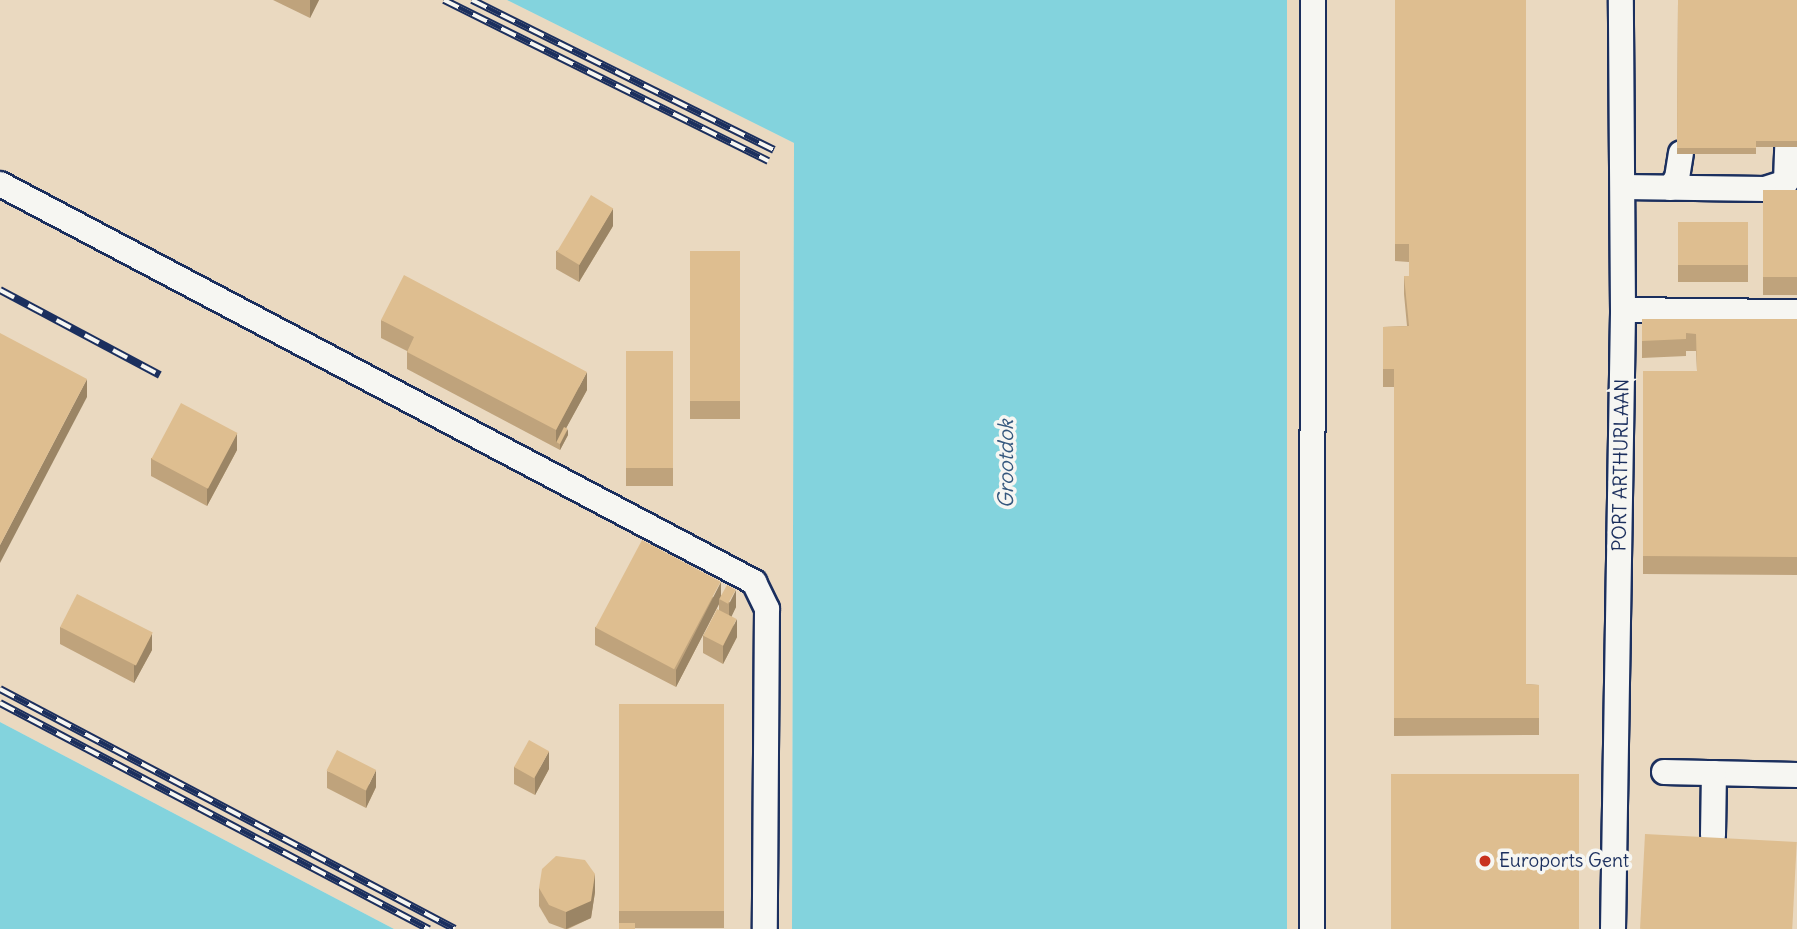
<!DOCTYPE html>
<style>
body{margin:0}
#map{position:relative;width:1797px;height:929px;overflow:hidden;background:#efe5d5;font-family:Delius,sans-serif}
div>[style]{position:absolute}
[style*='--x']{left:calc(var(--x)*1px);top:calc(var(--y)*1px);width:calc(var(--w)*1px);rotate:calc(var(--a)*1deg)}
.built>*{inset:0;background:#ead9c0;transform-origin:0 0}
.water>*{inset:0;background:#83d3dd}
.roads{filter:drop-shadow(2px 0 #1b2f5e) drop-shadow(-2px 0 #1b2f5e) drop-shadow(0 2px #1b2f5e) drop-shadow(0 -2px #1b2f5e)}
.minor>*{height:24px;margin:-12px;padding:0 12px;transform-origin:12px;border-radius:12px;background:#f6f6f2}
.rail>*{height:8px;margin-top:-4px;transform-origin:0;background:repeating-linear-gradient(90deg,#f6f6f2 0 16px,#1b2f5e 0 32px);box-sizing:border-box;border-block:2px solid #1b2f5e}
.wall>*{inset:0;background:#bfa37c;transform-origin:0 0}
.shaded-wall>*{inset:0;background:#9b8565}
.building>*{inset:0;background:#debe90;transform-origin:0 0}
.dots>*{width:19px;height:19px;translate:-50% -50%;box-sizing:border-box;border:4px solid #f6f6f2;border-radius:50%}
span{translate:-50% -50%;white-space:nowrap;text-align:center;line-height:1.15;-webkit-text-stroke:7px #f6f6f2;paint-order:stroke}
.street-label{font-size:19px;color:#1b2f5e}
.poi-label{font-size:19px;color:#1b2f5e}
.left{translate:0 -50%;text-align:left}
.water-label{font-size:21px;color:#35587e;font-style:italic}
</style>
<div id="map">
<div class="built">
<div style="clip-path:polygon(0 0,507px 0,794px 143px,792px 929px,394px 929px,0 722px)"></div>
<div style="left:1287px;top:0;width:510px;height:929px"></div>
</div>
<div class="water">
<div style="clip-path:polygon(507px 0,1287px 0,1287px 929px,792px 929px,794px 143px)"></div>
<div style="clip-path:polygon(0 722px,394px 929px,0 929px)"></div>
</div>
<div class="roads">
<div class="minor">
<div style="--x:0;--y:184;--w:853;--a:27.83"></div>
<div style="--x:754;--y:582;--w:30;--a:64"></div>
<div style="--x:767;--y:609;--w:320;--a:90.4"></div>
<div style="--x:1623;--y:187;--w:142;--a:0.8"></div>
<div style="--x:1765;--y:189;--w:22;--a:-18"></div>
<div style="--x:1786;--y:182;--w:35;--a:-88"></div>
<div style="--x:1670;--y:188;--w:12;--a:-55"></div>
<div style="--x:1677;--y:178;--w:25;--a:-81"></div>
<div style="--x:1623;--y:310;--w:174;--a:0.7"></div>
<div style="--x:1664;--y:772;--w:133;--a:1.3"></div>
<div style="--x:1713;--y:835;--w:62;--a:-89.1"></div>
<div style="--x:1312;--y:929;--w:929;--a:-89.94"></div>
<div style="--x:1613;--y:929;--w:619;--a:-89.07"></div>
<div style="--x:1623;--y:310;--w:310;--a:-90.4"></div>
</div>
</div>
<div class="rail">
<div style="--x:444;--y:0;--w:362;--a:26.4"></div>
<div style="--x:472;--y:0;--w:337;--a:26.4"></div>
<div style="--x:0;--y:290;--w:181;--a:28"></div>
<div style="--x:0;--y:689;--w:514;--a:27.81"></div>
<div style="--x:0;--y:703;--w:485;--a:27.8"></div>
</div>
<div class="wall">
<div style="clip-path:polygon(273px 0,319px 0,310px 18px)"></div>
<div style="clip-path:polygon(1395px 0,1526px 684px,1539px 685px,1539px 735px,1394px 736px,1394px 387px,1383px 387px,1383px 327px,1407px 326px,1404px 294px,1404px 276px,1409px 276px,1409px 262px,1395px 261px)"></div>
<div style="clip-path:polygon(1678px 0,1797px 0,1797px 147px,1756px 147px,1756px 154px,1677px 154px)"></div>
<div style="left:1763px;top:190px;width:34px;height:105px"></div>
<div style="left:1678px;top:222px;width:70px;height:60px"></div>
<div style="clip-path:polygon(613px 226px,579px 282px,556px 269px,556px 251px)"></div>
<div style="left:690px;top:251px;width:50px;height:168px"></div>
<div style="clip-path:polygon(1642px 319px,1797px 319px,1797px 575px,1643px 574px,1643px 371px,1697px 371px,1696px 351px,1686px 351px,1686px 356px,1642px 358px)"></div>
<div style="clip-path:polygon(381px 320px,587px 390px,566px 428px,568px 435px,560px 450px,407px 369px,407px 351px,381px 338px)"></div>
<div style="left:626px;top:351px;width:47px;height:135px"></div>
<div style="clip-path:polygon(237px 450px,207px 506px,151px 476px,151px 458px)"></div>
<div style="clip-path:polygon(721px 595px,736px 607px,731px 616px,737px 637px,723px 664px,703px 653px,703px 636px,719px 610px,719px 604px,676px 687px,595px 645px,595px 627px)"></div>
<div style="clip-path:polygon(60px 627px,152px 650px,134px 683px,60px 644px)"></div>
<div style="left:724px;top:704px;width:224px;height:105px;rotate:90deg"></div>
<div style="clip-path:polygon(514px 767px,549px 769px,535px 795px,514px 784px)"></div>
<div style="clip-path:polygon(327px 771px,376px 787px,366px 808px,327px 788px)"></div>
<div style="clip-path:polygon(539px 888px,595px 892px,591px 918px,568px 929px,565px 929px,549px 923px,539px 906px)"></div>
</div>
<div class="shaded-wall">
<div style="clip-path:polygon(310px 0,319px 0,310px 18px)"></div>
<div style="clip-path:polygon(613px 208px,613px 226px,579px 282px,579px 265px)"></div>
<div style="clip-path:polygon(587px 372px,587px 390px,558px 443px,556px 442px,556px 430px)"></div>
<div style="clip-path:polygon(87px 379px,87px 397px,0 563px,0 545px)"></div>
<div style="clip-path:polygon(568px 429px,568px 435px,560px 450px,560px 444px)"></div>
<div style="clip-path:polygon(237px 433px,237px 450px,207px 506px,207px 488px)"></div>
<div style="clip-path:polygon(721px 582px,721px 599px,719px 599px,719px 604px,676px 687px,676px 670px)"></div>
<div style="clip-path:polygon(736px 590px,736px 607px,729px 622px,729px 604px)"></div>
<div style="clip-path:polygon(737px 619px,737px 637px,723px 664px,723px 646px)"></div>
<div style="clip-path:polygon(152px 633px,152px 650px,134px 683px,134px 666px)"></div>
<div style="clip-path:polygon(549px 751px,549px 769px,535px 795px,535px 777px)"></div>
<div style="clip-path:polygon(376px 770px,376px 787px,366px 808px,366px 791px)"></div>
<div style="clip-path:polygon(595px 874px,595px 892px,591px 918px,566px 929px,566px 912px)"></div>
</div>
<div class="building">
<div style="clip-path:polygon(1395px 0,1526px 0,1526px 684px,1539px 685px,1539px 718px,1394px 718px,1394px 369px,1383px 369px,1383px 327px,1409px 326px,1404px 276px,1409px 276px,1409px 244px,1395px 244px)"></div>
<div style="clip-path:polygon(1678px 0,1797px 0,1797px 141px,1756px 141px,1756px 148px,1677px 148px)"></div>
<div style="left:1763px;top:190px;width:34px;height:87px"></div>
<div style="left:591px;top:195px;width:26px;height:66px;rotate:31deg"></div>
<div style="left:1678px;top:222px;width:70px;height:43px"></div>
<div style="left:690px;top:251px;width:50px;height:150px"></div>
<div style="clip-path:polygon(404px 275px,587px 372px,556px 430px,407px 352px,414px 337px,381px 320px)"></div>
<div style="clip-path:polygon(1642px 319px,1797px 319px,1797px 557px,1643px 556px,1643px 371px,1697px 371px,1696px 334px,1686px 333px,1686px 339px,1642px 341px)"></div>
<div style="clip-path:polygon(0 333px,87px 379px,0 545px)"></div>
<div style="left:626px;top:351px;width:47px;height:117px"></div>
<div style="left:181px;top:403px;width:64px;height:63px;rotate:28deg"></div>
<div style="left:564px;top:427px;width:4px;height:17px;rotate:27deg"></div>
<div style="left:642px;top:540px;width:89px;height:99px;rotate:28deg"></div>
<div style="left:727px;top:585px;width:10px;height:16px;rotate:29deg"></div>
<div style="left:77px;top:594px;width:85px;height:37px;rotate:27deg"></div>
<div style="left:717px;top:609px;width:22px;height:30px;rotate:27deg"></div>
<div style="left:724px;top:704px;width:207px;height:105px;rotate:90deg"></div>
<div style="left:529px;top:740px;width:23px;height:31px;rotate:29deg"></div>
<div style="left:337px;top:750px;width:44px;height:23px;rotate:27deg"></div>
<div style="left:1391px;top:774px;width:188px;height:155px"></div>
<div style="left:1645px;top:834px;width:152px;height:95px;rotate:3deg"></div>
<div style="clip-path:polygon(556px 856px,585px 860px,595px 874px,591px 901px,566px 912px,549px 905px,539px 888px,542px 869px)"></div>
<div style="left:619px;top:923px;width:16px;height:6px"></div>
</div>
<div class="dots">
<div style="left:1485px;top:861px;background:#c8321e"></div>
</div>
<div class="street-label">
<span style="left:1621px;top:465px;rotate:-89deg">PORT ARTHURLAAN</span>
</div>
<div class="poi-label">
<span class="left" style="left:1499px;top:861px">Euroports Gent</span>
</div>
<div class="water-label">
<span style="left:1006px;top:464px;rotate:-90deg">Grootdok</span>
</div>
</div>
